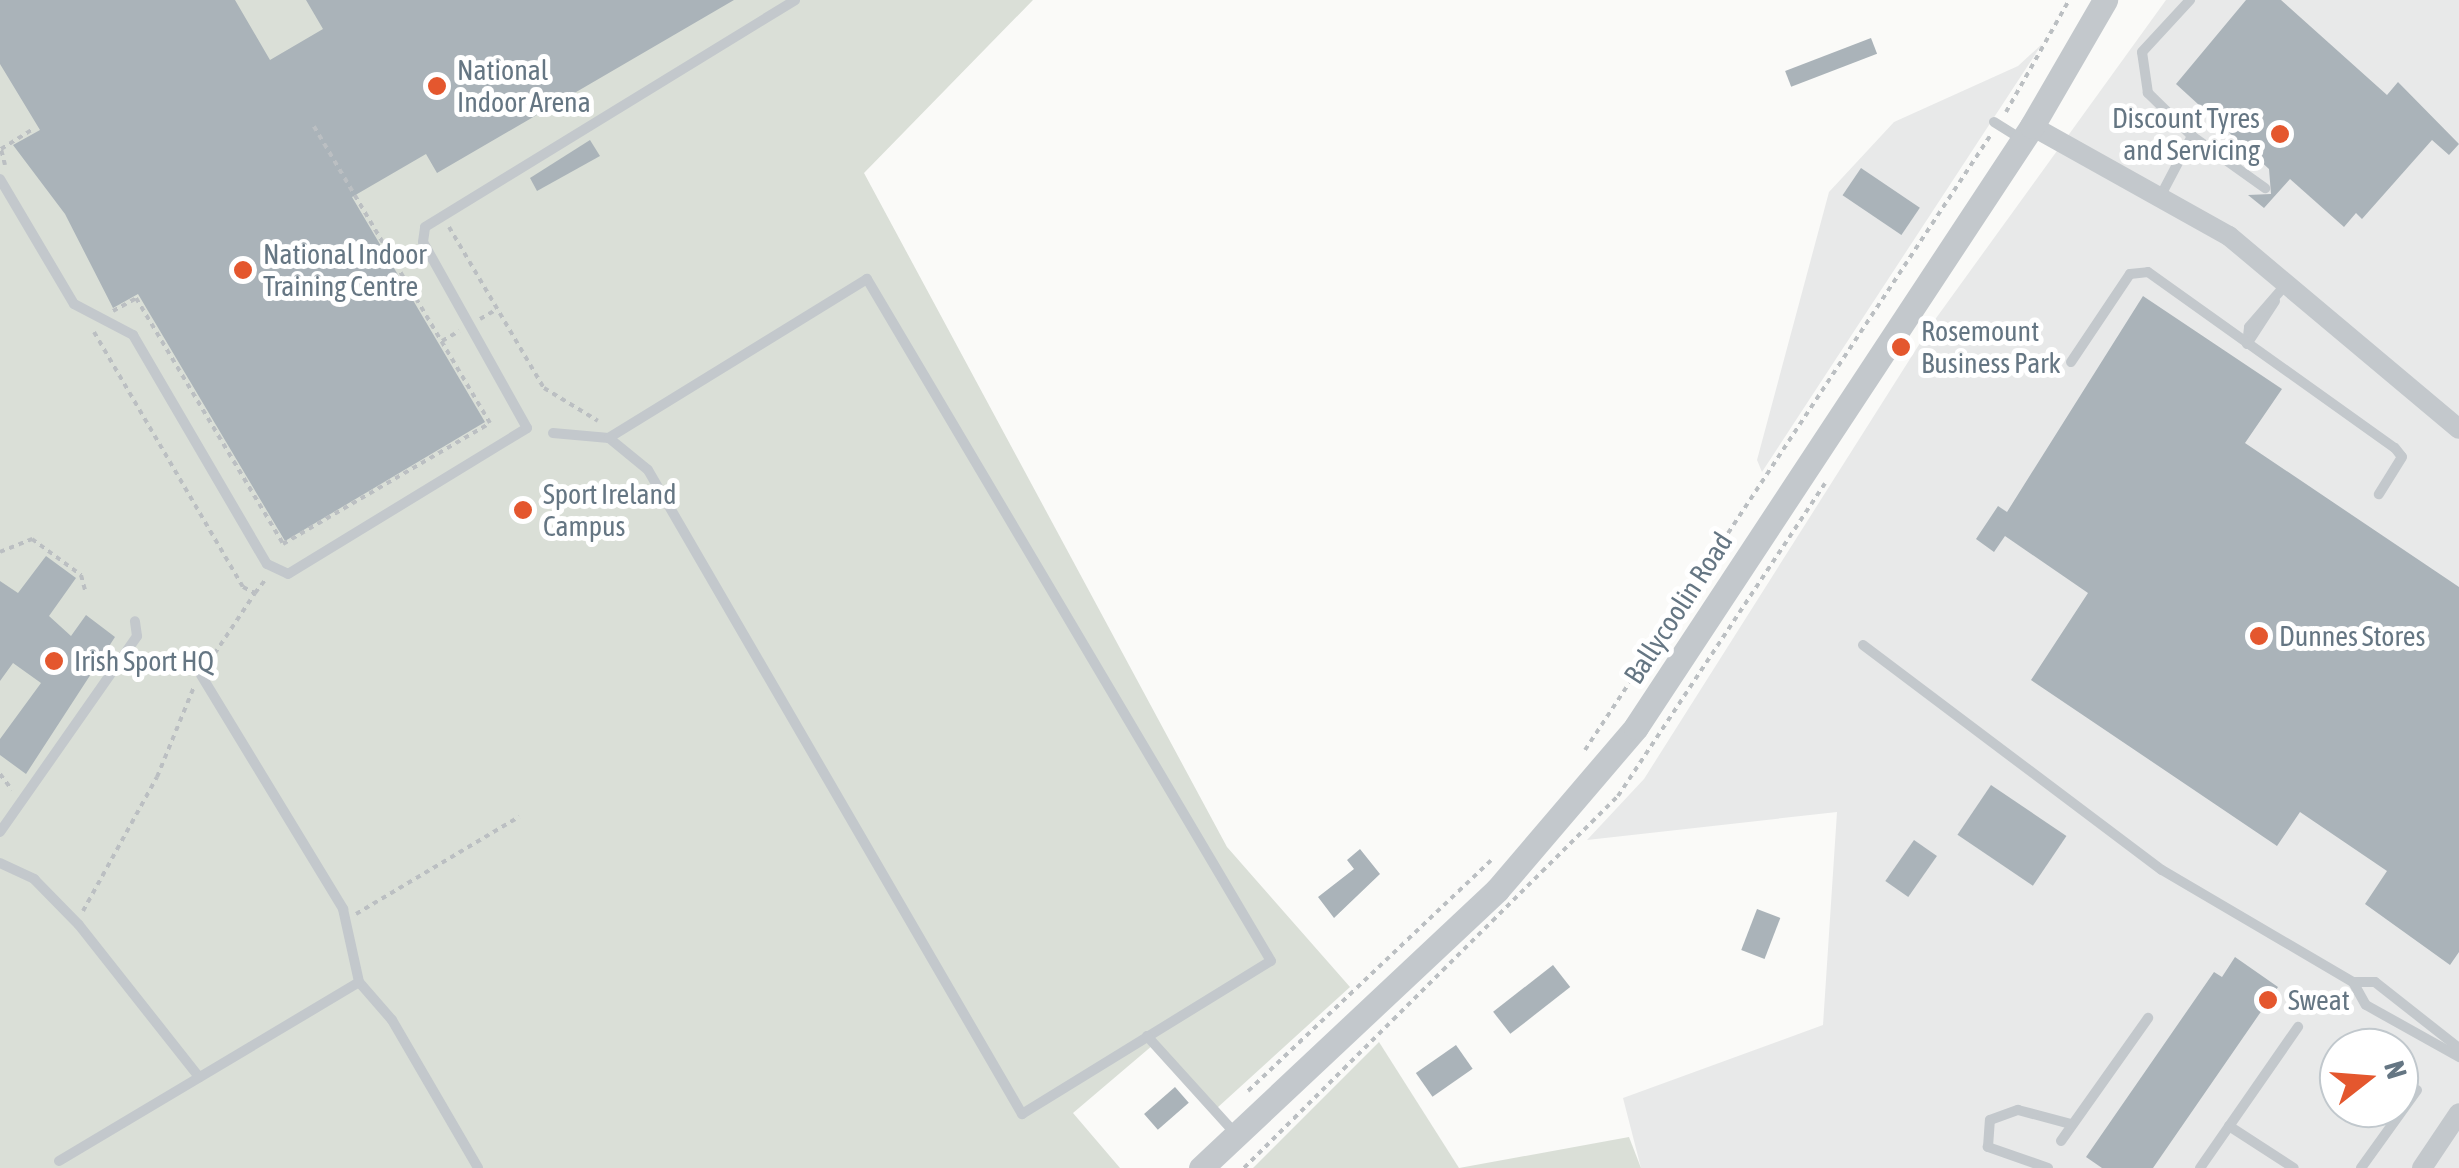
<!DOCTYPE html>
<style>
body{margin:0}
#map{position:relative;width:2459px;height:1168px;overflow:hidden;background:#fafaf8;font-family:"Asap Condensed",sans-serif}
div>[style]{position:absolute}
[style*='--x']{left:calc(var(--x)*1px);top:calc(var(--y)*1px);width:calc(var(--w)*1px);rotate:calc(var(--a)*1deg)}
.built>*{inset:0;background:#e8e9e9}
.green>*{inset:0;background:#dadfd7}
.building>*{inset:0;background:#aab3b9;transform-origin:0 0}
.path>*{height:4px;margin-top:-2px;transform-origin:0;background:repeating-linear-gradient(90deg,#bbbfc2 0 5px,transparent 0 10px)}
.service>*{height:10px;margin:-5px;padding:0 5px;transform-origin:5px;border-radius:5px;background:#c3c8cc}
.minor>*{height:20px;margin:-10px;padding:0 10px;transform-origin:10px;border-radius:10px;background:#c3c8cc}
.tertiary>*{height:25px;margin:-12.5px;padding:0 12.5px;transform-origin:12.5px;border-radius:12.5px;background:#c3c8cc}
.dots>*{width:28px;height:28px;translate:-50% -50%;box-sizing:border-box;border:5px solid #fff;border-radius:50%}
span{translate:-50% -50%;white-space:nowrap;text-align:center;line-height:1.15;-webkit-text-stroke:10px #fff;paint-order:stroke}
.poi-label{font-size:28px;color:#657683}
.left{translate:0 -50%;text-align:left}
.right{translate:-100% -50%;text-align:right}
.street-label{font-size:28px;color:#657683}
.north{position:absolute;left:2319px;top:1028px;width:100px;height:100px;box-sizing:border-box;background:#fff;border:2px solid #c1c8cd;border-radius:50%;rotate:73deg;font-size:28px;font-weight:700;line-height:40px;text-align:center;color:#657683}
.north::after{content:'';display:block;margin:auto;width:35px;height:45px;background:#e4572e;clip-path:polygon(50% 0,100% 100%,50% 72%,0 100%)}
</style>
<div id="map">
<div class="built">
<div style="clip-path:polygon(evenodd,2166px 0,2459px 0,2459px 1168px,1641px 1168px,1623px 1098px,1823px 1025px,1837px 812px,1587px 840px,1644px 779px,1934px 321px,2166px 0,2339px 1048px,2399px 1048px,2399px 1108px,2339px 1108px,2339px 1048px)"></div>
<div style="clip-path:polygon(2042px 44px,1762px 472px,1757px 460px,1829px 192px,1894px 122px,2018px 66px)"></div>
</div>
<div class="green">
<div style="clip-path:polygon(0 0,1033px 0,864px 173px,1227px 847px,1350px 987px,1217px 1108px,1153px 1045px,1073px 1113px,1120px 1168px,0 1168px)"></div>
<div style="clip-path:polygon(1379px 1042px,1459px 1168px,1253px 1168px)"></div>
<div style="clip-path:polygon(1629px 1137px,1641px 1168px,1459px 1168px)"></div>
</div>
<div class="building">
<div style="clip-path:polygon(0 0,235px 0,270px 60px,323px 29px,306px 0,734px 0,437px 173px,426px 154px,352px 197px,485px 422px,285px 541px,138px 294px,113px 308px,65px 214px,13px 145px,40px 130px,0 64px)"></div>
<div style="clip-path:polygon(2246px 0,2281px 0,2387px 95px,2398px 82px,2459px 144px,2449px 155px,2432px 140px,2362px 219px,2356px 213px,2344px 227px,2290px 179px,2264px 208px,2248px 195px,2271px 194px,2269px 169px,2176px 84px)"></div>
<div style="left:1871px;top:38px;width:17px;height:92px;rotate:69deg"></div>
<div style="clip-path:polygon(590px 140px,600px 156px,537px 191px,530px 178px)"></div>
<div style="left:1861px;top:168px;width:71px;height:33px;rotate:34deg"></div>
<div style="clip-path:polygon(2143px 296px,2282px 389px,2245px 443px,2459px 587px,2459px 952px,2450px 965px,2365px 904px,2387px 871px,2300px 812px,2277px 846px,2031px 680px,2088px 593px,2005px 536px,1994px 552px,1976px 539px,1998px 506px,2007px 512px)"></div>
<div style="clip-path:polygon(46px 556px,76px 578px,49px 616px,71px 636px,86px 615px,115px 637px,26px 774px,0 755px,0 739px,41px 683px,13px 663px,0 681px,0 581px,18px 593px)"></div>
<div style="left:1991px;top:785px;width:91px;height:60px;rotate:34deg"></div>
<div style="left:1914px;top:840px;width:28px;height:50px;rotate:35deg"></div>
<div style="clip-path:polygon(1360px 849px,1380px 874px,1334px 918px,1318px 897px,1354px 869px,1347px 860px)"></div>
<div style="left:1757px;top:909px;width:25px;height:44px;rotate:21deg"></div>
<div style="clip-path:polygon(2235px 957px,2278px 987px,2153px 1168px,2102px 1168px,2086px 1157px,2214px 972px,2222px 977px)"></div>
<div style="left:1553px;top:965px;width:28px;height:76px;rotate:52deg"></div>
<div style="left:1456px;top:1045px;width:29px;height:49px;rotate:55deg"></div>
<div style="left:1175px;top:1087px;width:21px;height:41px;rotate:49deg"></div>
</div>
<div class="path">
<div style="--x:2006;--y:112;--w:129;--a:-60.6"></div>
<div style="--x:5;--y:165;--w:16;--a:-104"></div>
<div style="--x:1;--y:149;--w:39;--a:-32"></div>
<div style="--x:449;--y:227;--w:187;--a:59.5"></div>
<div style="--x:544;--y:388;--w:63;--a:31.4"></div>
<div style="--x:113;--y:311;--w:26;--a:-29"></div>
<div style="--x:136;--y:298;--w:287;--a:59.1"></div>
<div style="--x:283;--y:544;--w:240;--a:-30.3"></div>
<div style="--x:490;--y:423;--w:345;--a:-120.7"></div>
<div style="--x:480;--y:319;--w:20;--a:-30"></div>
<div style="--x:94;--y:332;--w:295;--a:59.7"></div>
<div style="--x:243;--y:587;--w:13;--a:27"></div>
<div style="--x:255;--y:593;--w:16;--a:-52"></div>
<div style="--x:442;--y:341;--w:20;--a:-30"></div>
<div style="--x:0;--y:552;--w:35;--a:-22"></div>
<div style="--x:32;--y:539;--w:61;--a:36.3"></div>
<div style="--x:81;--y:575;--w:16;--a:75"></div>
<div style="--x:209;--y:662;--w:83;--a:-56.3"></div>
<div style="--x:1585;--y:750;--w:736;--a:-56.59"></div>
<div style="--x:0;--y:774;--w:20;--a:53"></div>
<div style="--x:83;--y:911;--w:153;--a:-61.1"></div>
<div style="--x:157;--y:777;--w:97;--a:-67.7"></div>
<div style="--x:356;--y:914;--w:190;--a:-30.8"></div>
<div style="--x:1248;--y:1091;--w:335;--a:-43.5"></div>
<div style="--x:1244;--y:1168;--w:528;--a:-44.85"></div>
<div style="--x:1618;--y:796;--w:375;--a:-56.5"></div>
</div>
<div class="service">
<div style="--x:1994;--y:122;--w:34;--a:32"></div>
<div style="--x:2192;--y:136;--w:90;--a:35.5"></div>
<div style="--x:0;--y:179;--w:145;--a:59.4"></div>
<div style="--x:74;--y:304;--w:67;--a:27.7"></div>
<div style="--x:133;--y:335;--w:265;--a:59.7"></div>
<div style="--x:267;--y:564;--w:23;--a:25"></div>
<div style="--x:288;--y:574;--w:280;--a:-31.4"></div>
<div style="--x:527;--y:428;--w:213;--a:-119.2"></div>
<div style="--x:423;--y:242;--w:15;--a:-82"></div>
<div style="--x:425;--y:227;--w:434;--a:-31.5"></div>
<div style="--x:2160;--y:197;--w:69;--a:-62.3"></div>
<div style="--x:2192;--y:136;--w:62;--a:-135.7"></div>
<div style="--x:2148;--y:93;--w:41;--a:-98.3"></div>
<div style="--x:2142;--y:52;--w:71;--a:-47.3"></div>
<div style="--x:2275;--y:301;--w:51;--a:123.1"></div>
<div style="--x:2247;--y:344;--w:17;--a:-83"></div>
<div style="--x:2249;--y:327;--w:60;--a:-49.1"></div>
<div style="--x:2071;--y:362;--w:106;--a:-56.2"></div>
<div style="--x:2130;--y:274;--w:18;--a:-6"></div>
<div style="--x:2148;--y:272;--w:303;--a:35.5"></div>
<div style="--x:2395;--y:448;--w:11;--a:52"></div>
<div style="--x:2402;--y:457;--w:44;--a:121.9"></div>
<div style="--x:553;--y:433;--w:56;--a:5.1"></div>
<div style="--x:609;--y:438;--w:50;--a:39.4"></div>
<div style="--x:648;--y:470;--w:745;--a:59.85"></div>
<div style="--x:1022;--y:1114;--w:292;--a:-31.6"></div>
<div style="--x:1271;--y:961;--w:793;--a:-120.64"></div>
<div style="--x:867;--y:279;--w:303;--a:148.4"></div>
<div style="--x:1863;--y:645;--w:374;--a:37"></div>
<div style="--x:2162;--y:870;--w:221;--a:30.4"></div>
<div style="--x:2353;--y:982;--w:26;--a:61"></div>
<div style="--x:2366;--y:1005;--w:107;--a:29.2"></div>
<div style="--x:201;--y:675;--w:274;--a:58.7"></div>
<div style="--x:343;--y:909;--w:75;--a:77.6"></div>
<div style="--x:359;--y:982;--w:50;--a:49"></div>
<div style="--x:392;--y:1020;--w:171;--a:59.8"></div>
<div style="--x:0;--y:832;--w:239;--a:-55"></div>
<div style="--x:137;--y:636;--w:15;--a:-98"></div>
<div style="--x:0;--y:863;--w:38;--a:25"></div>
<div style="--x:34;--y:879;--w:64;--a:45.6"></div>
<div style="--x:79;--y:925;--w:194;--a:51.7"></div>
<div style="--x:2353;--y:982;--w:22;--a:0"></div>
<div style="--x:2375;--y:982;--w:107;--a:38.2"></div>
<div style="--x:1147;--y:1036;--w:132;--a:47.8"></div>
<div style="--x:2229;--y:1126;--w:77;--a:32.9"></div>
<div style="--x:2061;--y:1141;--w:151;--a:-54.7"></div>
<div style="--x:59;--y:1161;--w:349;--a:-30.8"></div>
<div style="--x:2048;--y:1168;--w:64;--a:-160.7"></div>
<div style="--x:1988;--y:1147;--w:27;--a:-86"></div>
<div style="--x:1990;--y:1120;--w:30;--a:-20"></div>
<div style="--x:2018;--y:1110;--w:55;--a:14.8"></div>
<div style="--x:2200;--y:1168;--w:172;--a:-55.2"></div>
<div style="--x:2361;--y:1168;--w:96;--a:-54.3"></div>
</div>
<div class="minor">
<div style="--x:2032;--y:126;--w:226;--a:29.2"></div>
<div style="--x:2229;--y:236;--w:300;--a:40"></div>
<div style="--x:2422;--y:1168;--w:66;--a:-56.1"></div>
</div>
<div class="tertiary">
<div style="--x:1201;--y:1168;--w:406;--a:-43.2"></div>
<div style="--x:1497;--y:890;--w:214;--a:-49.5"></div>
<div style="--x:1636;--y:727;--w:720;--a:-56.62"></div>
<div style="--x:2032;--y:126;--w:146;--a:-59.9"></div>
</div>
<div class="dots">
<div style="left:437px;top:86px;background:#e4572e"></div>
<div style="left:2280px;top:134px;background:#e4572e"></div>
<div style="left:243px;top:270px;background:#e4572e"></div>
<div style="left:1901px;top:347px;background:#e4572e"></div>
<div style="left:523px;top:510px;background:#e4572e"></div>
<div style="left:2259px;top:636px;background:#e4572e"></div>
<div style="left:54px;top:661px;background:#e4572e"></div>
<div style="left:2268px;top:1000px;background:#e4572e"></div>
</div>
<div class="poi-label">
<span class="left" style="left:457px;top:86px">National<br>Indoor Arena</span>
<span class="right" style="left:2260px;top:134px">Discount Tyres<br>and Servicing</span>
<span class="left" style="left:263px;top:270px">National Indoor<br>Training Centre</span>
<span class="left" style="left:1921px;top:347px">Rosemount<br>Business Park</span>
<span class="left" style="left:543px;top:510px">Sport Ireland<br>Campus</span>
<span class="left" style="left:2279px;top:636px">Dunnes Stores</span>
<span class="left" style="left:74px;top:661px">Irish Sport HQ</span>
<span class="left" style="left:2288px;top:1000px">Sweat</span>
</div>
<div class="street-label">
<span style="left:1678px;top:608px;rotate:-57deg">Ballycoolin Road</span>
</div>
<div class="north">N</div>
</div>
